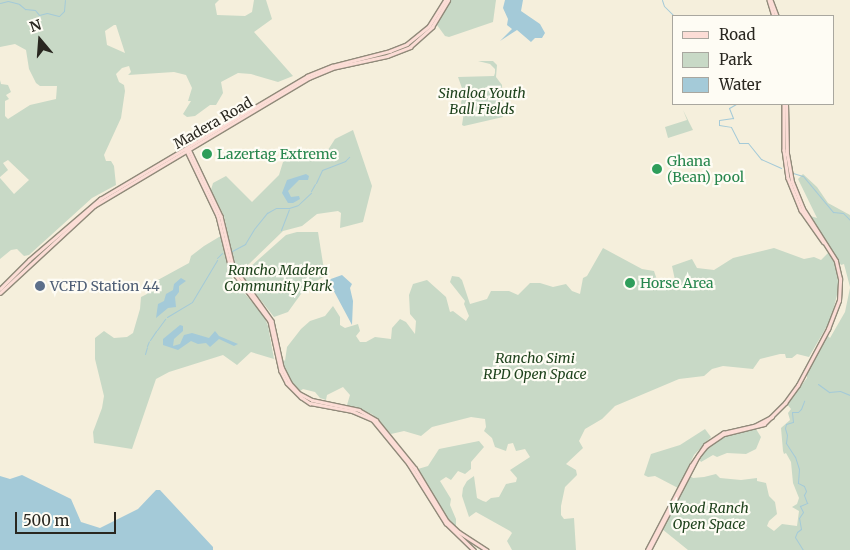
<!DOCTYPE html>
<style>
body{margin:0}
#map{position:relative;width:850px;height:550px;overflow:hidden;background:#f5efdc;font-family:Merriweather,serif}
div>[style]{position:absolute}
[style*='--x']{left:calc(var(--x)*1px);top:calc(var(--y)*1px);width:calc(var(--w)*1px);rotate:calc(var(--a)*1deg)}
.green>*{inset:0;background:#c8d9c6}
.water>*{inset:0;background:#a4cad8}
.stream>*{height:1px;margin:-0.5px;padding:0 0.5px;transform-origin:0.5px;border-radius:0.5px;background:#a4cad8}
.roads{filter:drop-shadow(1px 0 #908a7a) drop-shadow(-1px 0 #908a7a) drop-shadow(0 1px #908a7a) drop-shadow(0 -1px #908a7a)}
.secondary>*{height:2.5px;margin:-1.25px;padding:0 1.25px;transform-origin:1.25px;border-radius:1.25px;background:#fcddd6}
.dots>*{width:14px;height:14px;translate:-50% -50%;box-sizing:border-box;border:2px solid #fefcf4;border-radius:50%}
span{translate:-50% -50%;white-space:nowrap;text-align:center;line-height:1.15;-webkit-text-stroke:4.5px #fefcf4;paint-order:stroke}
.park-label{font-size:14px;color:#1e421c;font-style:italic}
.street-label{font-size:14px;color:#292720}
.leisure-label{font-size:14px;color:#27864d}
.left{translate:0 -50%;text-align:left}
.service-label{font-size:14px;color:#4e5e75}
.legend{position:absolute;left:672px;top:15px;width:162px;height:90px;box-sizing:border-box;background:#fefcf4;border:1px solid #a9a79f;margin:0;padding:6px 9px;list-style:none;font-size:15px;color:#292720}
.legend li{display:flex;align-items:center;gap:10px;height:25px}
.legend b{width:25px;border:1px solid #a9a79f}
.north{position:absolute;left:15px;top:15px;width:50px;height:50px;-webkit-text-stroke:4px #fefcf4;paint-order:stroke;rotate:342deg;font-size:14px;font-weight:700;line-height:20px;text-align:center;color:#292720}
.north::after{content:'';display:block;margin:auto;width:18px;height:22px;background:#292720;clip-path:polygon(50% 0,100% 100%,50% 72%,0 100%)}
.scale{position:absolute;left:15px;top:512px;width:101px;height:22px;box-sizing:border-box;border:2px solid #292720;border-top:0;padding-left:6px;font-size:15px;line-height:18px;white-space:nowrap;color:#292720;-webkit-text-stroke:4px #fefcf4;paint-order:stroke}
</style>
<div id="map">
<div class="green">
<div style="clip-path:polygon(evenodd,0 0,219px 0,215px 4px,217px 15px,245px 16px,252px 12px,254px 0,266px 0,272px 19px,254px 32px,293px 76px,278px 82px,251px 74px,238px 73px,221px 82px,223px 93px,216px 105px,210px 105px,195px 116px,187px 117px,183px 114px,191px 101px,188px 101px,192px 88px,186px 75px,174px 72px,128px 75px,131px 72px,129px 66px,122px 68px,116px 74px,119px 82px,124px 85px,125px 91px,121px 118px,104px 155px,106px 161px,111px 161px,114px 166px,116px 185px,92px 198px,29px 255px,24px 256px,17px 249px,11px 250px,0 259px,0 178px,14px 194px,29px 180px,8px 160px,3px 163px,8px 170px,0 177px,0 80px,1px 84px,8px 85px,11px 92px,6px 95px,9px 99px,5px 101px,5px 116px,8px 119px,30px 105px,56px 99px,57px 86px,40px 86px,36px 83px,29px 69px,26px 50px,15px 44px,0 47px,0 0,114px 25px,116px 25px,125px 53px,107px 45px,105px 31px,114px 25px)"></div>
<div style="clip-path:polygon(451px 0,496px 0,493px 22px,449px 37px,445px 36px,437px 25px)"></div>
<div style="clip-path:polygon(478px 61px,493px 61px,497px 65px,496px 77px,502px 85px,503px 117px,464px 126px,462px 125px,464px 112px,461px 103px,463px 91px,458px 77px,494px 76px,495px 73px,495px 69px,490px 64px)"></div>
<div style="clip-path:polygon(683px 110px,693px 130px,668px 138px,665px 127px,687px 120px)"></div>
<div style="clip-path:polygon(353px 130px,372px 186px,363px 222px,340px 228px,341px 213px,338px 211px,317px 214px,302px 226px,283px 231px,249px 264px,241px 268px,237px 269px,234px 264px,227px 268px,233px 280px,264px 316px,268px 326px,274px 359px,251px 352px,237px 365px,223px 355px,169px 372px,156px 379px,132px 449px,94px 443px,93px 432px,102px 408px,104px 396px,95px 359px,95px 338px,104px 331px,114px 338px,127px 337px,133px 333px,140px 309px,141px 297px,147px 294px,156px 281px,189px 263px,191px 256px,204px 246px,219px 237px,228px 235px,224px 216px,211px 190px,213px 183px,226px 176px,252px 202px,279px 175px,283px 162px,291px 157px,303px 155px,309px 158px,326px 153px,335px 139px)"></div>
<div style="clip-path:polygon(803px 174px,817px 187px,828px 203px,850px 215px,850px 287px,844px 264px,841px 265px,810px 216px,817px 218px,798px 179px)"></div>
<div style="clip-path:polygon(297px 232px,318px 232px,325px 276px,306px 287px,288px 312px,274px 317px,241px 275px,286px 235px)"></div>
<div style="clip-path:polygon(603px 248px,642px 269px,654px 271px,657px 280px,670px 281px,675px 280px,672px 266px,692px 259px,697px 268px,714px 270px,733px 258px,774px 248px,804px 259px,814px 257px,821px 260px,829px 252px,835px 264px,839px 287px,831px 319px,809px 357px,797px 354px,792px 358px,786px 358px,785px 354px,780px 354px,760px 359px,753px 369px,723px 366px,712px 369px,704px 376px,679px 379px,615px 406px,602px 419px,585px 429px,579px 441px,583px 448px,566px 464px,576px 470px,577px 475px,565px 487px,561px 506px,561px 515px,564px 519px,574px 518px,576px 550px,512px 550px,507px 541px,512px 533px,510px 531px,476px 512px,469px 517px,462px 496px,463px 488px,467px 481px,474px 476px,477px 498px,483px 501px,486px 502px,491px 498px,499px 497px,506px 484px,516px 482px,517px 478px,510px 470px,530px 457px,525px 449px,516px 451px,513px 443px,508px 444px,506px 451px,495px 447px,492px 438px,484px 431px,486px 427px,485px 419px,471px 417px,432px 427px,421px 436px,404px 431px,391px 434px,372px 414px,347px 405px,350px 395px,343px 387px,327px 395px,326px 400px,320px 398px,315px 392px,303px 389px,300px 391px,289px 378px,285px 369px,283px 359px,285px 361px,287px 347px,301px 329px,310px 321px,325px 316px,333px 306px,340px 317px,340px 325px,345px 328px,358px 324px,360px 331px,356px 336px,360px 342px,366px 342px,375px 337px,391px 339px,392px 328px,400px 319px,406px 322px,415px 334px,416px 321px,410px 314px,409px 295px,413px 284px,427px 280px,446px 297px,450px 312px,453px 311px,466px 321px,469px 316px,464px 304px,465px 301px,450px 282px,452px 276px,459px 277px,462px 280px,470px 304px,487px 299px,491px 291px,509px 291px,518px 295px,530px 283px,540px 283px,553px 287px,566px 284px,572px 291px,580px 294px,583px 278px,587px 276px)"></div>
<div style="clip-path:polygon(850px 288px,850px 550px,688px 550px,662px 529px,690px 476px,693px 478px,704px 477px,716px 474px,720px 478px,741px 480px,757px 478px,757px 481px,766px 483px,769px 496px,775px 502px,777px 514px,769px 521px,767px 526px,774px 531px,782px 524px,797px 526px,799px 511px,792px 507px,797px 504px,799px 498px,793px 483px,791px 462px,786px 453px,784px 454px,783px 451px,781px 428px,790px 420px,788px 413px,791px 409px,787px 404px,807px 378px,807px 372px,817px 352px,827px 335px,830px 338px,845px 312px)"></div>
<div style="clip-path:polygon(705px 429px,711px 437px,694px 455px,678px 488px,655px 476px,648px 477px,644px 475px,651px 454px,680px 445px)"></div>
<div style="clip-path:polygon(756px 429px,761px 437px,756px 449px,746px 454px,727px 453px,717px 457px,713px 455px,701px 462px,699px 459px,707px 448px,721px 437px)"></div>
<div style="clip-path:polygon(479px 441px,484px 447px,471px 462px,471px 469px,465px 474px,458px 471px,451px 480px,446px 477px,440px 481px,451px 499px,450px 505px,456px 519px,456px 528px,448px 520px,418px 469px,428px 466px,439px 449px)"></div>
</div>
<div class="water">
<div style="clip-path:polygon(505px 0,523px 0,521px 11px,540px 24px,545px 33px,542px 38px,535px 38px,531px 42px,517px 30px,500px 41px,512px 29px,507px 25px,508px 19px,503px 8px)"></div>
<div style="clip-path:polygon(306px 174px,309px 176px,308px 180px,299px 180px,288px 191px,291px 197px,299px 196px,300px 199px,293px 203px,288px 203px,282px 193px,287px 180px)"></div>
<div style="clip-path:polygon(342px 275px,352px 284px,350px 288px,353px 301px,352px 325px,328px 280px)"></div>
<div style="clip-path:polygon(181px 278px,186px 281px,179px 286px,179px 292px,175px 297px,176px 307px,168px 308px,156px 318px,158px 304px,164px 301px,166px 294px,173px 290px,174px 284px)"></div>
<div style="clip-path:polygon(180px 325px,183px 326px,183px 331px,174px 339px,173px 346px,180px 344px,184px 335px,192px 333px,209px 338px,215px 331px,219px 336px,238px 344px,234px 346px,219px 339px,210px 347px,206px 343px,198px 344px,191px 341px,178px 350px,163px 345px,163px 339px)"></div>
<div style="clip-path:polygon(22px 475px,71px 499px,81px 522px,100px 528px,138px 509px,156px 490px,160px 490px,213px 547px,213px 550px,0 550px,0 476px,10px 479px)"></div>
</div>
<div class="stream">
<div style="--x:662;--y:0;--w:6;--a:72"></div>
<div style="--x:664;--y:6;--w:13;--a:45"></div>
<div style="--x:673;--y:15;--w:8;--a:7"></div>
<div style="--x:0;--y:3;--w:8;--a:-14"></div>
<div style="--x:8;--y:1;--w:11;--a:15"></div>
<div style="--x:19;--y:4;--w:8;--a:40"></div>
<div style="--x:25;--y:9;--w:10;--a:6"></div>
<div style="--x:35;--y:10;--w:6;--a:51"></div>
<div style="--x:39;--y:15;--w:8;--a:-14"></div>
<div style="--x:47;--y:13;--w:12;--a:14"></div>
<div style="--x:59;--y:16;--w:7;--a:-45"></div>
<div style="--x:64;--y:11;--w:11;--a:-85"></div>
<div style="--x:736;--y:104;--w:8;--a:150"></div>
<div style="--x:729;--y:108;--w:11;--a:68"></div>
<div style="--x:733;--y:118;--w:14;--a:172"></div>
<div style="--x:719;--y:120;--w:5;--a:90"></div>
<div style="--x:719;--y:125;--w:12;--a:9"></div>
<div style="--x:731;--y:127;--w:18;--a:63"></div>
<div style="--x:739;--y:143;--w:9;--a:0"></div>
<div style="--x:748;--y:143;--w:21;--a:51"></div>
<div style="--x:761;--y:159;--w:22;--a:24"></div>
<div style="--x:793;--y:173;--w:10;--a:17"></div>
<div style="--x:803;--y:176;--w:47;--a:50.2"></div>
<div style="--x:833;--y:212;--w:10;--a:6"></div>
<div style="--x:843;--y:213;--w:10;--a:45"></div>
<div style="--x:316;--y:183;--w:14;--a:-65"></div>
<div style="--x:322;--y:170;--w:25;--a:-21"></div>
<div style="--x:345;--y:161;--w:6;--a:-45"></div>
<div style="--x:311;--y:191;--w:8;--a:-60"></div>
<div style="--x:281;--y:230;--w:22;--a:-69"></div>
<div style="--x:232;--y:251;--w:15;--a:-28"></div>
<div style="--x:245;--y:244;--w:17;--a:-59"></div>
<div style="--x:254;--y:229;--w:21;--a:-51"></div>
<div style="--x:267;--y:213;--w:10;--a:-29"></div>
<div style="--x:276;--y:208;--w:13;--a:0"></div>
<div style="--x:289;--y:208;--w:9;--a:-18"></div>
<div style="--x:298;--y:205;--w:18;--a:-43"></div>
<div style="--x:217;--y:258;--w:7;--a:-45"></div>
<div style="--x:167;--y:317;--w:29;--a:-31"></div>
<div style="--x:192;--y:302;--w:49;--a:-59.2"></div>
<div style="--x:157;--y:330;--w:14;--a:-54"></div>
<div style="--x:150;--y:340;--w:11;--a:-56"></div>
<div style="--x:147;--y:346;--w:5;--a:-68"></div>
<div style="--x:145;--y:354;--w:7;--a:-74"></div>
<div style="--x:818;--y:384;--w:14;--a:36"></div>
<div style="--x:829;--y:392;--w:11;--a:-5"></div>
<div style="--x:840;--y:391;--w:11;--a:22"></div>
<div style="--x:803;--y:550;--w:15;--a:-122"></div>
<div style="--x:795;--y:537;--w:5;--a:-68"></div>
<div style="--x:797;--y:532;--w:5;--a:-37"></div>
<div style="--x:801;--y:529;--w:11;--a:-100"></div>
<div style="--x:799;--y:518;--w:7;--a:-56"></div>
<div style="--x:803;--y:512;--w:7;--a:-117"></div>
<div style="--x:800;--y:506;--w:8;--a:-23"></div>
<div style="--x:807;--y:503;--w:9;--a:-111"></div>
<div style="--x:804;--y:495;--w:4;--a:-63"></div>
<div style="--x:806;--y:491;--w:5;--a:-112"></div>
<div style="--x:804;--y:486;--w:7;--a:-153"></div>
<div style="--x:798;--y:483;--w:14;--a:-86"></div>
<div style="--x:799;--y:469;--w:13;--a:-108"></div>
<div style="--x:795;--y:457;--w:17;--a:-123"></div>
<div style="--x:786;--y:443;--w:8;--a:-83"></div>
<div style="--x:787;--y:435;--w:7;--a:-106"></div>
<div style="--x:785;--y:428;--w:4;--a:-76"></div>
<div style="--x:786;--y:424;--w:7;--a:-16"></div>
<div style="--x:793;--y:422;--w:10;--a:-96"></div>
<div style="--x:792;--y:412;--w:6;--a:0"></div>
<div style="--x:798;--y:412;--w:4;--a:-45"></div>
<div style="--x:801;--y:409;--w:9;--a:-69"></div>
</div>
<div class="roads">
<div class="secondary">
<div style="--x:769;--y:0;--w:17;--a:73"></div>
<div style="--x:771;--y:0;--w:17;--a:69"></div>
<div style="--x:784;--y:104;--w:46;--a:90"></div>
<div style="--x:784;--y:150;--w:28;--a:82"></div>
<div style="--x:788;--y:178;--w:35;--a:68"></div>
<div style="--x:801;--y:210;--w:39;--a:55"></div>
<div style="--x:186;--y:149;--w:74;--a:64.5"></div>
<div style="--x:218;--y:216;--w:55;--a:76.2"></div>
<div style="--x:231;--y:269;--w:65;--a:53.1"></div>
<div style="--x:270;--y:321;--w:51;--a:77.6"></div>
<div style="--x:281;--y:371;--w:13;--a:63"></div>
<div style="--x:287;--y:383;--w:20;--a:45"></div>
<div style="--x:301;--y:397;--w:11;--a:34"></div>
<div style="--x:310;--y:403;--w:43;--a:10.8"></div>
<div style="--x:352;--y:411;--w:23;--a:23"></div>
<div style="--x:373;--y:420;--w:57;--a:50.7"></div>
<div style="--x:409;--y:464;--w:70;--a:57.9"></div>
<div style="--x:446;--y:523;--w:39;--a:44"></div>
<div style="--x:189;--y:149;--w:74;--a:64.5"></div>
<div style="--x:221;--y:216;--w:51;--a:76.5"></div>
<div style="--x:233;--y:266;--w:67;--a:54.7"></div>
<div style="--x:272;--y:321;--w:47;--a:77.7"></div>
<div style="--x:282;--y:367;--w:18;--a:63"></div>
<div style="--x:290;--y:383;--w:13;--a:48"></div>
<div style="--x:299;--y:393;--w:15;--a:28"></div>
<div style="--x:312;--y:400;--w:48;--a:12"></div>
<div style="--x:359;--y:410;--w:20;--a:30"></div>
<div style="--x:376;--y:420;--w:62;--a:50.9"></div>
<div style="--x:415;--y:468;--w:62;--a:58.9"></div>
<div style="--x:447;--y:521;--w:16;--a:43"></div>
<div style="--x:459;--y:532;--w:33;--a:33"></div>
<div style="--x:0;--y:289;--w:41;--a:-45"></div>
<div style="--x:29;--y:260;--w:94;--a:-40.7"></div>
<div style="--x:100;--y:199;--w:241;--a:-30.7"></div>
<div style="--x:307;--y:76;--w:27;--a:-22"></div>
<div style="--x:332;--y:66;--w:60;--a:-14.5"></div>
<div style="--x:390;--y:51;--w:18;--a:-22"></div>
<div style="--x:407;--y:44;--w:28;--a:-39"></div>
<div style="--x:429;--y:26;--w:31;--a:-58"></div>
<div style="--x:0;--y:293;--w:128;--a:-42.8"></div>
<div style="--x:94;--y:206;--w:250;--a:-30.8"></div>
<div style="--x:309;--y:78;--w:25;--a:-23"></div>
<div style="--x:332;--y:68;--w:56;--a:-12.3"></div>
<div style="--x:387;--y:56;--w:25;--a:-21"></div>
<div style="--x:410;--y:47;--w:30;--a:-42"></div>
<div style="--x:432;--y:27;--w:31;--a:-59"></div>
<div style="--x:647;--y:550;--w:95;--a:-62.4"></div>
<div style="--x:691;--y:466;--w:25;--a:-56"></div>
<div style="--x:705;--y:445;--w:22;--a:-34"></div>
<div style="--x:723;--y:433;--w:32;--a:-13"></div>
<div style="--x:754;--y:426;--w:20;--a:-27"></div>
<div style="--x:649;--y:550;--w:106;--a:-62.5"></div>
<div style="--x:698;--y:456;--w:13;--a:-51"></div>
<div style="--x:706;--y:446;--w:22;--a:-34"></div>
<div style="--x:724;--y:434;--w:41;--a:-14"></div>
<div style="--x:764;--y:424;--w:30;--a:-45"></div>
<div style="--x:785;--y:403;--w:22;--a:-54"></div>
<div style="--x:798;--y:385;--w:64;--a:-61.8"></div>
<div style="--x:828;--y:329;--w:30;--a:-69"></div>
<div style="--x:839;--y:301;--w:22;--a:-87"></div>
<div style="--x:840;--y:279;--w:18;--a:-103"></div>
<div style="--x:836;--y:261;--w:62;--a:-122.4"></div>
<div style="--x:803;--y:209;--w:29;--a:-112"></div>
<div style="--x:792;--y:182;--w:27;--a:-100"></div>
<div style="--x:787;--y:155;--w:51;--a:-91.1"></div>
</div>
</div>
<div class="dots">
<div style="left:207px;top:154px;background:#2e9e5b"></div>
<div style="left:657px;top:169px;background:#2e9e5b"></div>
<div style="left:630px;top:283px;background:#2e9e5b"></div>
<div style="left:40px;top:286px;background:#5c6f8a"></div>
</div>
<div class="park-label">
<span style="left:482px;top:101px">Sinaloa Youth<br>Ball Fields</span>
<span style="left:278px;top:278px">Rancho Madera<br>Community Park</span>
<span style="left:535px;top:366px">Rancho Simi<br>RPD Open Space</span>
<span style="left:709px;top:516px">Wood Ranch<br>Open Space</span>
</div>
<div class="street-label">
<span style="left:213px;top:123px;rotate:-30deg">Madera Road</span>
</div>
<div class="leisure-label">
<span class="left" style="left:217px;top:154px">Lazertag Extreme</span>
<span class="left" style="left:667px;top:169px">Ghana<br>(Bean) pool</span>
<span class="left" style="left:640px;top:283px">Horse Area</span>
</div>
<div class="service-label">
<span class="left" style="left:50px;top:286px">VCFD Station 44</span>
</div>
<ul class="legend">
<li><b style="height:6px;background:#fcddd6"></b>Road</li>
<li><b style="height:14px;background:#c8d9c6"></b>Park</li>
<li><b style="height:14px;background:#a4cad8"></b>Water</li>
</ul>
<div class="north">N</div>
<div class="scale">500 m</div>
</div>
